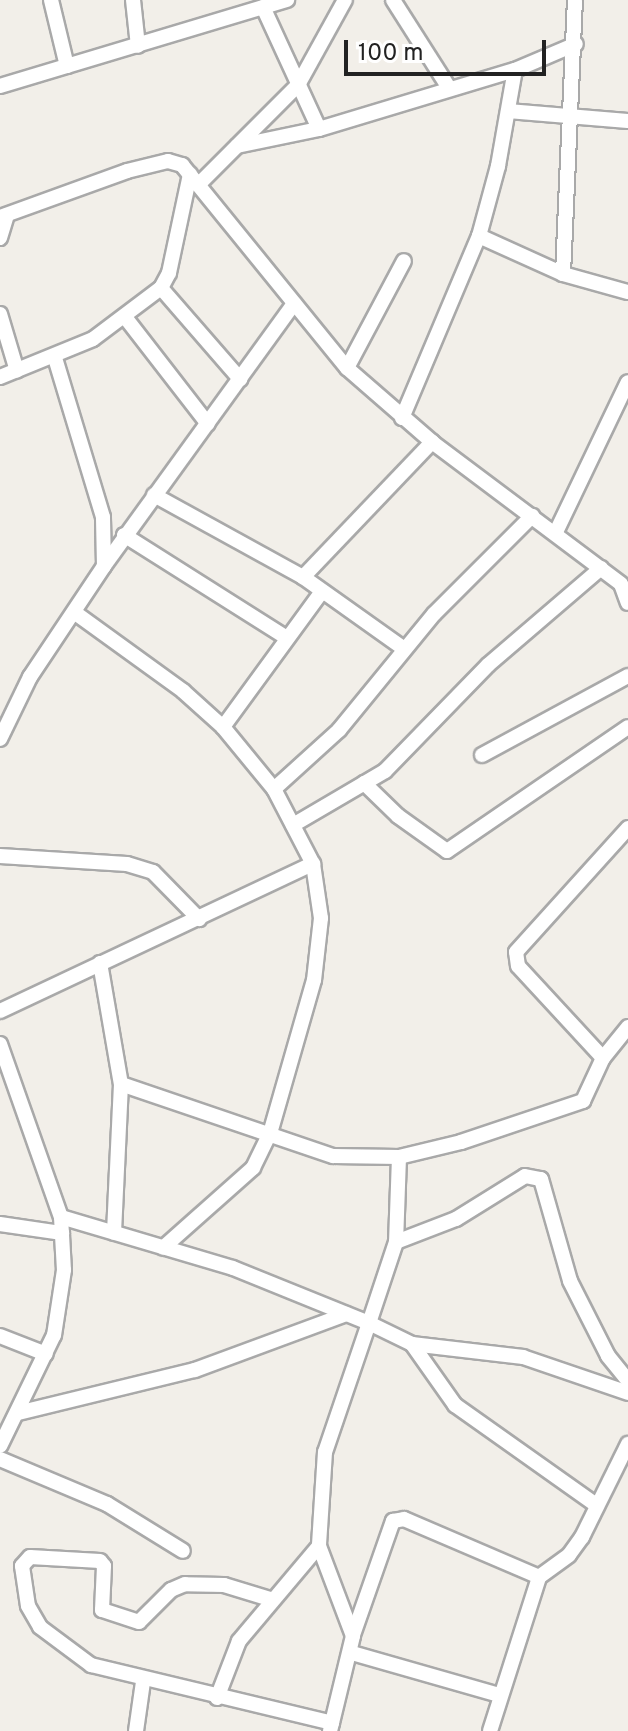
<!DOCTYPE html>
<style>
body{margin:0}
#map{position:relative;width:628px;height:1731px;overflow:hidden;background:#f2efe9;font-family:Overpass,sans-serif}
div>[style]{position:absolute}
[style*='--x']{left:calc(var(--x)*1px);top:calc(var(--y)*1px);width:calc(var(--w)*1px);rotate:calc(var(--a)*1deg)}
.roads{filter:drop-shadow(2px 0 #a9a9a9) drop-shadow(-2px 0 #a9a9a9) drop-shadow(0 2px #a9a9a9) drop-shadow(0 -2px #a9a9a9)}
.minor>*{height:14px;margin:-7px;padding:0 7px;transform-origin:7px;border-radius:7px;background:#fff}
span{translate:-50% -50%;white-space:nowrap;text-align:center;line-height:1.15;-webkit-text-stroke:6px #fff;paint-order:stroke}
.scale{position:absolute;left:344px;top:40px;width:202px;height:36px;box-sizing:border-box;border:4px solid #222;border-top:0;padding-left:10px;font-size:24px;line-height:28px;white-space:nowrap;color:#222;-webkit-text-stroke:6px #fff;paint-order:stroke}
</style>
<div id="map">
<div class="roads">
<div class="minor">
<div style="--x:51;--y:0;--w:68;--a:76.4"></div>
<div style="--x:133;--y:0;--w:46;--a:83.8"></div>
<div style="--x:393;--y:0;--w:104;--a:57.5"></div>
<div style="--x:263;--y:7;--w:134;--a:65.3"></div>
<div style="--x:0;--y:86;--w:300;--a:-16.7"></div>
<div style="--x:508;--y:111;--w:120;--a:4.8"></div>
<div style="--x:237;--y:146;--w:84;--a:-11.7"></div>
<div style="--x:319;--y:129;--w:205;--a:-16.8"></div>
<div style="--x:515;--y:70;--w:66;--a:-23.1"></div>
<div style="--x:198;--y:185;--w:141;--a:-45"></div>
<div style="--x:298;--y:85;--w:97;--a:-61.1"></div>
<div style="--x:0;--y:217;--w:135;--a:-19.9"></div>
<div style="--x:127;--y:171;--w:42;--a:-13.7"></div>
<div style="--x:168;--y:161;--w:15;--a:16"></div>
<div style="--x:182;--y:165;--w:262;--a:50.9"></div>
<div style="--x:347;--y:368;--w:113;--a:41"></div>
<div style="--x:432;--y:442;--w:236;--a:36.9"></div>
<div style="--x:621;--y:584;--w:20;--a:70"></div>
<div style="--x:479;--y:236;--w:92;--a:24.3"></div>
<div style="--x:563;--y:274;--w:67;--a:15.5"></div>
<div style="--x:0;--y:238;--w:24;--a:-73"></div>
<div style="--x:563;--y:274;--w:274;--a:-87.5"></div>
<div style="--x:161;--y:288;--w:121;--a:49"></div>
<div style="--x:0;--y:314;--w:59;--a:73.4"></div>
<div style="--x:125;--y:317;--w:135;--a:52.2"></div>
<div style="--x:347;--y:368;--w:121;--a:-62"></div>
<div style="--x:0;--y:377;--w:100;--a:-22.2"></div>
<div style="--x:93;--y:339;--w:85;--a:-36.9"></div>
<div style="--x:161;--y:288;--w:17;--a:-62"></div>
<div style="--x:169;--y:273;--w:101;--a:-78"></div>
<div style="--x:402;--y:418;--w:198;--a:-67.1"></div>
<div style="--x:479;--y:236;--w:73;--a:-74.8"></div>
<div style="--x:498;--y:166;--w:97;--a:-80"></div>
<div style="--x:154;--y:495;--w:170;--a:28.8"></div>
<div style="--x:303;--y:577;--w:123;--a:35.4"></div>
<div style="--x:556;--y:532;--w:166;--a:-64.4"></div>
<div style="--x:124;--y:535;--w:193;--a:32.3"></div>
<div style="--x:104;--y:566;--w:324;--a:-54.1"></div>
<div style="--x:303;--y:577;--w:187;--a:-46.3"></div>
<div style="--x:74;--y:612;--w:135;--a:35.9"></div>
<div style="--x:183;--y:691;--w:54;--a:42"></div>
<div style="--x:223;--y:727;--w:80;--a:50.6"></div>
<div style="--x:274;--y:789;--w:85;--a:62.5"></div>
<div style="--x:313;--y:864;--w:55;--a:81.6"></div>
<div style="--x:321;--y:918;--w:62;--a:96.4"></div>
<div style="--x:314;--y:980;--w:159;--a:106"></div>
<div style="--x:270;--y:1133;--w:39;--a:116"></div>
<div style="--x:253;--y:1168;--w:120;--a:138.4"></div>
<div style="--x:223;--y:727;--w:168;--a:-53.9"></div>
<div style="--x:0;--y:739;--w:69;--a:-64.2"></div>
<div style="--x:30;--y:677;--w:133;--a:-56.3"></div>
<div style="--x:104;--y:566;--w:49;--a:-91.2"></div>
<div style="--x:103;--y:517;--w:166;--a:-106.8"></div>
<div style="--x:482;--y:755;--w:166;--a:-28.4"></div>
<div style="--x:364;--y:783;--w:47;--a:44.1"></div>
<div style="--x:398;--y:816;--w:60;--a:35.5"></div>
<div style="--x:447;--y:851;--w:219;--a:-34.4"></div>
<div style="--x:274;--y:789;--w:88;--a:-42.2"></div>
<div style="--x:339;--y:730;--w:150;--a:-50.7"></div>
<div style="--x:434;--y:614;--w:139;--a:-45"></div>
<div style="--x:293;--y:825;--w:107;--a:-30.4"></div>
<div style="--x:385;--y:771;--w:148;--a:-45.8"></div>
<div style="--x:488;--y:665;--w:149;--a:-40.6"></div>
<div style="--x:0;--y:856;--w:127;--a:3.6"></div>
<div style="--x:127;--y:864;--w:27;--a:17"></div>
<div style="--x:153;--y:872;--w:66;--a:45.6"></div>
<div style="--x:100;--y:963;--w:123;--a:80.2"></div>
<div style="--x:121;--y:1084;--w:149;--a:92.7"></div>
<div style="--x:0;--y:1011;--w:346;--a:-25.2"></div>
<div style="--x:0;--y:1044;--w:183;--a:70.6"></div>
<div style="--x:61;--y:1217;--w:53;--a:86.8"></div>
<div style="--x:64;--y:1270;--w:66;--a:98.7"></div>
<div style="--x:54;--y:1335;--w:123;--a:115.9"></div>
<div style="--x:603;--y:1058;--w:125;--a:-132.7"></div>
<div style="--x:518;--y:966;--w:14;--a:-98"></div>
<div style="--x:516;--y:952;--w:167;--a:-47.9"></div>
<div style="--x:121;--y:1084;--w:224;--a:18.8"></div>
<div style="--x:333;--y:1156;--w:66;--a:0.9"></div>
<div style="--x:399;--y:1157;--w:64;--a:-13.6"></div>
<div style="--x:461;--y:1142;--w:129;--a:-18.6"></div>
<div style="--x:583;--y:1101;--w:47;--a:-65.1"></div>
<div style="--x:603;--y:1058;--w:40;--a:-51"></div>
<div style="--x:399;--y:1157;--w:85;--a:92"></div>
<div style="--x:396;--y:1242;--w:85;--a:108.4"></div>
<div style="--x:369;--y:1323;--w:48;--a:26"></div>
<div style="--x:412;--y:1344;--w:112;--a:6.7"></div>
<div style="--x:523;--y:1357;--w:111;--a:18.9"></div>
<div style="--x:61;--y:1217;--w:179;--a:16.5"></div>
<div style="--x:233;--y:1268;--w:147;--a:22"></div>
<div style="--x:369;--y:1323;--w:136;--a:108.8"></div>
<div style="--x:325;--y:1452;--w:94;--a:93.7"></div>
<div style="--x:319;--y:1546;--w:96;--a:69.3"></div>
<div style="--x:353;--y:1636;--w:98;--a:103.6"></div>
<div style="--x:0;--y:1224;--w:63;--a:8.3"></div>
<div style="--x:396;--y:1242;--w:64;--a:-21"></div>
<div style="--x:456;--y:1219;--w:81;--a:-31.9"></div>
<div style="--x:525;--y:1176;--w:16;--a:11"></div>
<div style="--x:541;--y:1179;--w:106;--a:74.1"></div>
<div style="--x:570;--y:1281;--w:84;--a:63.1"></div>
<div style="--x:608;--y:1356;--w:32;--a:51"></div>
<div style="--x:0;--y:1336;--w:49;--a:21.4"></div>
<div style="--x:412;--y:1344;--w:75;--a:54.8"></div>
<div style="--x:455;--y:1405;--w:173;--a:35.3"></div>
<div style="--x:18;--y:1413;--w:182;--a:-13.7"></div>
<div style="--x:195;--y:1370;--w:161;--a:-20.3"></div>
<div style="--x:0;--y:1459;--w:116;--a:22.8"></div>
<div style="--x:107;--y:1504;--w:89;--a:31.7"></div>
<div style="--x:270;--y:1599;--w:48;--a:-163.1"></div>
<div style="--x:224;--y:1585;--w:39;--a:-179"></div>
<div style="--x:185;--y:1584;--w:15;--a:157"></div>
<div style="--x:171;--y:1590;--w:45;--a:135"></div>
<div style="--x:139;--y:1622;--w:39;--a:-162"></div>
<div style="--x:102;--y:1610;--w:44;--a:-87.4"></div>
<div style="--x:104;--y:1566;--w:6;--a:-129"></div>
<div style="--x:100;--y:1561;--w:70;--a:-176.7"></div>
<div style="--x:30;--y:1557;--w:12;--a:132"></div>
<div style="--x:22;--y:1566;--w:40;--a:81.5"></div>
<div style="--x:28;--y:1606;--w:24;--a:60"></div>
<div style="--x:40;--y:1627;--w:64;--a:36.7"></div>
<div style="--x:91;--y:1665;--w:248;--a:13.5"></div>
<div style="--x:353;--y:1635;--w:121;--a:-70.7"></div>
<div style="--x:393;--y:1521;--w:11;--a:-10"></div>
<div style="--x:404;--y:1519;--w:147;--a:23.2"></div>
<div style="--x:352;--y:1653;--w:153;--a:15.9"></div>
<div style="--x:217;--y:1698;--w:61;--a:-68.9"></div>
<div style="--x:239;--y:1641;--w:124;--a:-49.9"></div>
<div style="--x:136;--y:1731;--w:49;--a:-81.9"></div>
<div style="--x:490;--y:1731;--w:162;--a:-72.3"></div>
<div style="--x:539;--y:1577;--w:37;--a:-36"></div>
<div style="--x:569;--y:1555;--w:22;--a:-54"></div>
<div style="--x:582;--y:1537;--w:104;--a:-63.7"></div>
</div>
</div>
<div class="scale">100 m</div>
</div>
